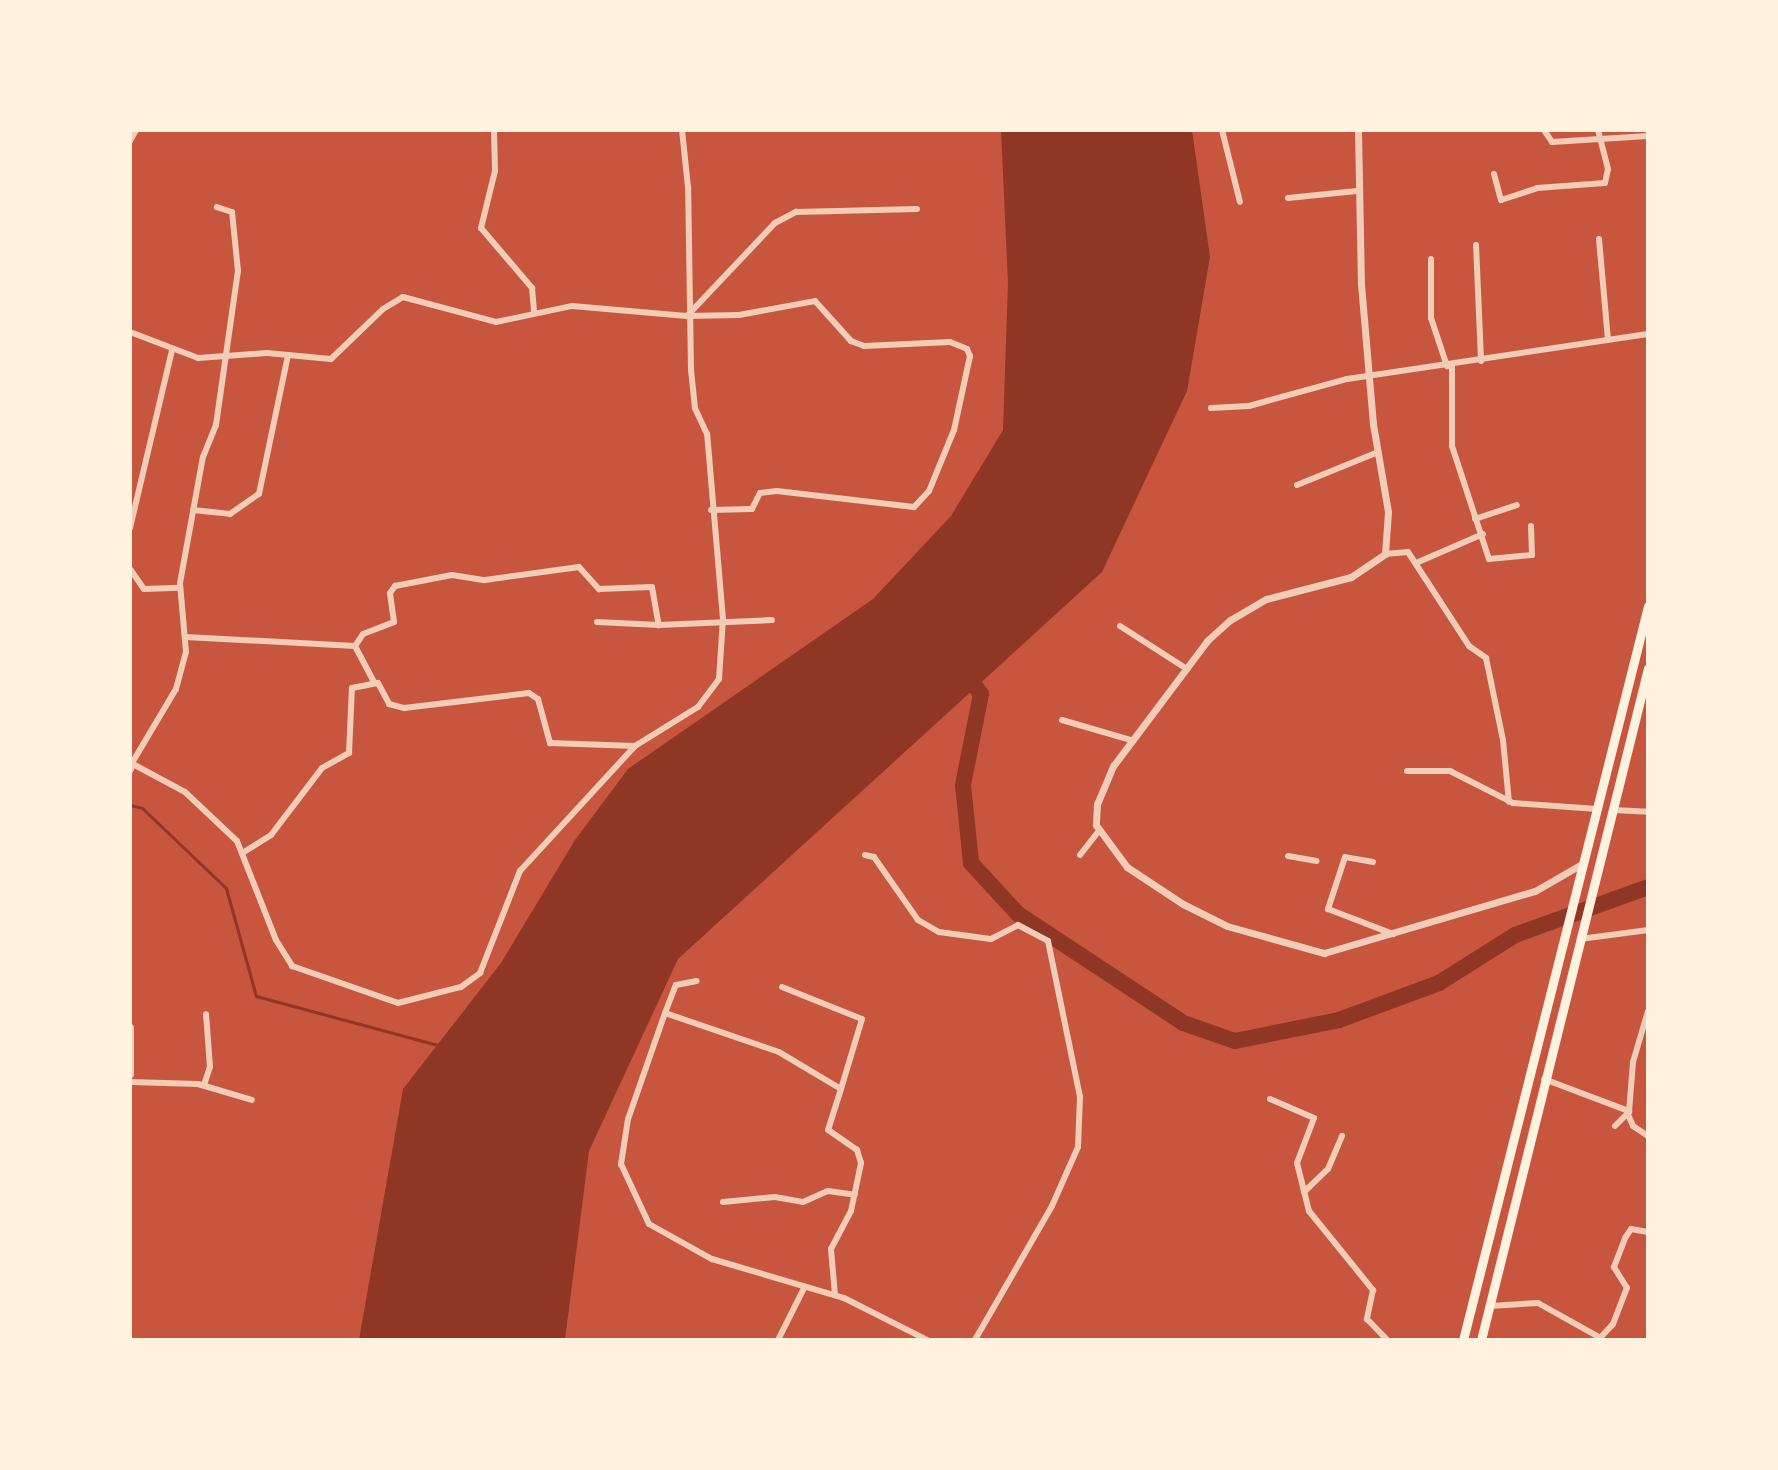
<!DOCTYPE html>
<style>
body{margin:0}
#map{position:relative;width:1778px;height:1470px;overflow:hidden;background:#c8553d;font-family:Barlow,sans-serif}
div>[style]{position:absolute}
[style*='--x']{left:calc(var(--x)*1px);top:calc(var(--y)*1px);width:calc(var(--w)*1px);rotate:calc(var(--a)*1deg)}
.water>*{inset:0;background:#8f3625}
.stream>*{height:3px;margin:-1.5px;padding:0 1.5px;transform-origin:1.5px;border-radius:1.5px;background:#8f3625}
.river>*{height:16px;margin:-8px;padding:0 8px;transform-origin:8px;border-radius:8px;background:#8f3625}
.minor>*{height:6px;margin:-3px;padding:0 3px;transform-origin:3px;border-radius:3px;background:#f1ccb7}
.tertiary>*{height:7px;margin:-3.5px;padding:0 3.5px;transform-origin:3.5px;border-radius:3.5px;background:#f1ccb7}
.primary>*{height:9px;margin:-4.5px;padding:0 4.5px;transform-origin:4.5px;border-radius:4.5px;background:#fff3e0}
span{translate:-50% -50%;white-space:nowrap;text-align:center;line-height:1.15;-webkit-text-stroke:7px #fff3e0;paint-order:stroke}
.frame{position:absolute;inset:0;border:132px solid #fff3e0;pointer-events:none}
</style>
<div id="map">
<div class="water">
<div style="clip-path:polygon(1001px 130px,1192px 130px,1210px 257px,1187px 391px,1102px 572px,678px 959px,589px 1151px,565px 1340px,359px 1340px,403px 1089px,501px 963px,575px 840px,628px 769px,873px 599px,951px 516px,1003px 430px,1008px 283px)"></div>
</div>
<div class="stream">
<div style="--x:130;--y:805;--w:12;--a:14"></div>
<div style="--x:142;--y:808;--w:116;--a:43.6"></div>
<div style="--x:226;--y:888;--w:112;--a:74.5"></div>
<div style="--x:256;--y:996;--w:188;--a:15.1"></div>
</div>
<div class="river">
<div style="--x:963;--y:670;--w:30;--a:53"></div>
<div style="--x:981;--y:694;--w:93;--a:101.2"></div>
<div style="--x:963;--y:785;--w:78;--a:84.1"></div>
<div style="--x:971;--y:863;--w:69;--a:47.3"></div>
<div style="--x:1018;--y:914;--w:198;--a:33.4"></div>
<div style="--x:1183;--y:1023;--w:55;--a:19.1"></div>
<div style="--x:1235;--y:1041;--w:106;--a:-11.4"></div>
<div style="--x:1339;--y:1020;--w:107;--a:-20.3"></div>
<div style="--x:1439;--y:983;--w:90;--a:-32.3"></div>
<div style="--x:1515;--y:935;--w:141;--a:-19.8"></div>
</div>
<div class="minor">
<div style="--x:494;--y:130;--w:41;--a:88.6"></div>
<div style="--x:495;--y:171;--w:59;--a:103.8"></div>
<div style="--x:481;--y:228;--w:79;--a:49.6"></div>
<div style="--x:532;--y:288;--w:25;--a:85"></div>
<div style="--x:1222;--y:130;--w:74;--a:76"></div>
<div style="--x:1544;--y:130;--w:14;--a:56"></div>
<div style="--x:1552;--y:142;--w:96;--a:-3.6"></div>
<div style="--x:130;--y:141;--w:13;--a:-61"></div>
<div style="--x:1494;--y:174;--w:27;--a:75"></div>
<div style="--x:1501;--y:200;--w:38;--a:-18"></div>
<div style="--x:1537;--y:188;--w:68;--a:-4.2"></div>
<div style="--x:1605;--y:183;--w:14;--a:-78"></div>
<div style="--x:1608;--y:169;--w:40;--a:-104.4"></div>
<div style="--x:1288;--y:198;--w:69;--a:-5.8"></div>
<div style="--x:1599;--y:239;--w:101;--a:84.9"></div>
<div style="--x:1476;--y:245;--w:116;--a:87.5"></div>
<div style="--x:1431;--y:259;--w:59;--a:90"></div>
<div style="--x:1431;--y:318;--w:51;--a:71.6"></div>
<div style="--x:687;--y:316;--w:52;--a:-1.1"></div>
<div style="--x:739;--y:315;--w:77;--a:-10.4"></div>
<div style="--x:815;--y:301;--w:54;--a:48"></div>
<div style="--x:851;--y:341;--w:14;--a:21"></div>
<div style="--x:864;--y:346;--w:86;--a:-2.7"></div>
<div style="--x:950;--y:342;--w:18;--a:22"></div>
<div style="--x:967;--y:349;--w:8;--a:67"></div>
<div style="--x:970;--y:356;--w:76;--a:102.2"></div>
<div style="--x:954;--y:430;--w:66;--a:112.3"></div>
<div style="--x:929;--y:491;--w:22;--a:133"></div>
<div style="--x:914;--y:507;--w:138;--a:-173.3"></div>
<div style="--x:777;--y:491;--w:17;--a:173"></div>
<div style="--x:760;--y:493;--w:18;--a:117"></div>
<div style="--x:752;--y:509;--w:41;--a:178.6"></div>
<div style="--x:130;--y:332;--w:73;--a:20.9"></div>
<div style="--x:198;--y:358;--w:69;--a:-4.1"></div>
<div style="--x:267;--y:353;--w:64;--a:5.4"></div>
<div style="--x:331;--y:359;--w:72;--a:-43.9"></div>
<div style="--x:383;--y:309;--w:23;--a:-31"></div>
<div style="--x:403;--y:297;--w:96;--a:15"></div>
<div style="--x:496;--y:322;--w:78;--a:-11.9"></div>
<div style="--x:572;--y:306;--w:115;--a:5"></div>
<div style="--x:687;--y:316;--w:128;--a:-46.6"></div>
<div style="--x:775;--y:223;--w:24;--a:-28"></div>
<div style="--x:796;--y:212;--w:121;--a:-1.4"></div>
<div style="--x:1452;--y:365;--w:81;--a:90"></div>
<div style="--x:1452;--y:446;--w:119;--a:71.9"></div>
<div style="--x:1489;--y:559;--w:43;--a:-5.3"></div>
<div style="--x:1532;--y:555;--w:29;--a:-92"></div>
<div style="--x:1211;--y:408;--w:38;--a:-3"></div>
<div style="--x:1249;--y:406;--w:102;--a:-15.4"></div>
<div style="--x:1347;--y:379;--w:304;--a:-8.5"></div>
<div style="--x:1297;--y:485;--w:85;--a:-22.1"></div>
<div style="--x:193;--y:510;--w:37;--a:6"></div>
<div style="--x:230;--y:514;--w:35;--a:-35"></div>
<div style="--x:259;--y:494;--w:142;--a:-78.2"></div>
<div style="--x:1475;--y:519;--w:44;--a:-18.4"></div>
<div style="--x:130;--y:528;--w:183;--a:-76.7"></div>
<div style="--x:1385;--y:554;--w:23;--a:-5"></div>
<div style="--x:1408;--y:552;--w:112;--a:57"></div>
<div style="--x:1469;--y:646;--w:21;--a:35"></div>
<div style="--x:1486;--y:658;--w:84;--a:78.3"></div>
<div style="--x:1503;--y:740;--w:62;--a:84.5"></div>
<div style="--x:1416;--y:563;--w:73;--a:-23.4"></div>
<div style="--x:130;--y:569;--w:24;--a:55"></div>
<div style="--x:144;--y:589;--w:36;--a:-2"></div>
<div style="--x:597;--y:622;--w:62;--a:2.8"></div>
<div style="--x:1120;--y:626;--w:80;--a:32.7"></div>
<div style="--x:185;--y:637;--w:170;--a:3"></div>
<div style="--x:355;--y:646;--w:14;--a:-56"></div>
<div style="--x:363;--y:634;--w:33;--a:-21"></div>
<div style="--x:394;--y:622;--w:29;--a:-98"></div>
<div style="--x:390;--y:593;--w:9;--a:-54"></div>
<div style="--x:395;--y:586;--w:58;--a:-10.9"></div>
<div style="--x:452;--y:575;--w:33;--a:9"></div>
<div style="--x:485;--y:580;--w:95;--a:-7.9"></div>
<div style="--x:579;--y:567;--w:30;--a:48"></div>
<div style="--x:599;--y:589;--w:53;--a:-2.2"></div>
<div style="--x:652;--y:587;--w:39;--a:80"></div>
<div style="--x:659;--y:625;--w:113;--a:-2.5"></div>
<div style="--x:355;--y:646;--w:41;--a:62.2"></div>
<div style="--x:1062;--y:720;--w:72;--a:16.2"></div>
<div style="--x:131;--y:763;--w:61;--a:28.2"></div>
<div style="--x:185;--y:792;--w:71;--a:43.3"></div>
<div style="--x:237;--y:841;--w:106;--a:68.5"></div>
<div style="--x:276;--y:940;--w:31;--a:58"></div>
<div style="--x:292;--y:966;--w:112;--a:19.2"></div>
<div style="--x:398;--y:1003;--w:65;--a:-14.3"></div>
<div style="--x:461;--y:987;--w:24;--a:-36"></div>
<div style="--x:480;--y:973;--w:110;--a:-68.6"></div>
<div style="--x:520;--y:871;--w:170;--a:-47.4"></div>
<div style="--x:635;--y:746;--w:74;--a:-31.8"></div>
<div style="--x:698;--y:707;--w:35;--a:-53"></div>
<div style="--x:719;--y:679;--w:60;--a:-86.2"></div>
<div style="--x:723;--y:619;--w:186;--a:-94.9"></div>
<div style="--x:707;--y:434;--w:29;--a:-115"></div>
<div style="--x:695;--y:408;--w:38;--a:-96"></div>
<div style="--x:691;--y:370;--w:183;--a:-90.9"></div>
<div style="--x:688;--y:187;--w:57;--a:-96"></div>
<div style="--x:132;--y:763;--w:86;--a:-59.3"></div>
<div style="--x:176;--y:689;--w:38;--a:-75"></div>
<div style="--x:186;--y:652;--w:69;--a:-95"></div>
<div style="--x:180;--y:583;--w:128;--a:-79.7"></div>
<div style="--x:203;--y:457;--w:35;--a:-68"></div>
<div style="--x:216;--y:425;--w:156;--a:-81.9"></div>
<div style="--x:238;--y:271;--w:59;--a:-95.8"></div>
<div style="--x:232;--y:212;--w:16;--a:-162"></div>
<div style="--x:1407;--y:771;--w:43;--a:0"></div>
<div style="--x:1450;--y:771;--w:71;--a:26.9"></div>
<div style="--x:1513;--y:803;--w:84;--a:4.1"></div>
<div style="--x:1613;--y:810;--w:35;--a:3"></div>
<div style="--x:244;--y:852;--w:32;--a:-32"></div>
<div style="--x:271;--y:835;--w:84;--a:-52.7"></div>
<div style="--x:322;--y:768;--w:31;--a:-29"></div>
<div style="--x:349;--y:753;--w:65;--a:-87.4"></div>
<div style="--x:352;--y:688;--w:26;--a:-11"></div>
<div style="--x:378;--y:683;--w:24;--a:62"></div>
<div style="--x:389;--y:704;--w:16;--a:15"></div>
<div style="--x:404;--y:708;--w:126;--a:-6.8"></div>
<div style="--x:529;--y:693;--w:11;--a:34"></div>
<div style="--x:538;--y:699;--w:46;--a:74.7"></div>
<div style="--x:550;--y:743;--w:85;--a:2"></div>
<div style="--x:865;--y:855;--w:9;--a:13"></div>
<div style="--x:874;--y:857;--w:77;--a:55.1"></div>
<div style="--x:918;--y:920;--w:24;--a:30"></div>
<div style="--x:939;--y:932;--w:52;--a:7.7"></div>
<div style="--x:991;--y:939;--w:30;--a:-27"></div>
<div style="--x:1018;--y:925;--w:34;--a:28"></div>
<div style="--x:1048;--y:941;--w:159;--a:78.4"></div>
<div style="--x:1080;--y:1097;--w:50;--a:92.3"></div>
<div style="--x:1078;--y:1147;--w:64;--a:113.8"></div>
<div style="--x:1052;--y:1206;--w:155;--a:119.9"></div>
<div style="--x:1080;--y:855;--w:29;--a:-52"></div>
<div style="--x:1288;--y:856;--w:29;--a:10"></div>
<div style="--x:1373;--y:862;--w:28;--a:-170"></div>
<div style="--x:1345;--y:857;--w:55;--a:108.1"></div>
<div style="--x:1328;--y:909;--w:70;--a:21"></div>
<div style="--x:1580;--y:939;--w:69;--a:-7.5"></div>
<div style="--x:782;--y:987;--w:86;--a:21.8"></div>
<div style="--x:862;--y:1019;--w:73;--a:106.7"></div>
<div style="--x:665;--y:1013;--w:30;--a:-69"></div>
<div style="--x:676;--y:985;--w:21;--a:-11"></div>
<div style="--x:1544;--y:1079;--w:88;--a:20.7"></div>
<div style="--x:1626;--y:1110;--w:17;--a:66"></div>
<div style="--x:1633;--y:1126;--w:18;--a:34"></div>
<div style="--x:130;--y:1082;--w:68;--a:1.7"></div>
<div style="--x:198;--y:1084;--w:56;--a:16.5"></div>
<div style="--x:204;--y:1085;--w:19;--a:-72"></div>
<div style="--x:210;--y:1067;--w:53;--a:-94.3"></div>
<div style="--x:1270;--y:1099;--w:48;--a:23.4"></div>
<div style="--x:1314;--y:1118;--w:48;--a:110.7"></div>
<div style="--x:1297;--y:1163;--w:49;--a:76"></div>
<div style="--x:1309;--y:1211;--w:102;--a:51"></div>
<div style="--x:1373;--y:1290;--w:30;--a:102"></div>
<div style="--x:1367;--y:1319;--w:29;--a:46"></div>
<div style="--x:1615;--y:1126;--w:20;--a:-45"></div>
<div style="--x:1629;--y:1112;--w:50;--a:-85.4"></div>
<div style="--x:1633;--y:1062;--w:53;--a:-73.6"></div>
<div style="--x:1304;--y:1192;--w:33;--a:-44"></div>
<div style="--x:1328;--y:1169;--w:36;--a:-67"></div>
<div style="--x:723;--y:1202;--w:52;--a:-5.5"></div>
<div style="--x:775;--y:1197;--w:28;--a:10"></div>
<div style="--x:803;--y:1202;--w:27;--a:-24"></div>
<div style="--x:828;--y:1191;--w:27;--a:8"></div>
<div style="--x:835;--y:1295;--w:46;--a:-95"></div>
<div style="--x:831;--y:1249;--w:43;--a:-62.2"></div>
<div style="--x:851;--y:1211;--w:49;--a:-78.2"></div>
<div style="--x:861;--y:1163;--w:14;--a:-107"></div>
<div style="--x:857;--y:1150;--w:35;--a:-145"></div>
<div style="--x:828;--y:1130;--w:43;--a:-72.4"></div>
<div style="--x:841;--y:1089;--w:72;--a:-149.2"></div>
<div style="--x:779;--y:1052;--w:120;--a:-161.1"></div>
<div style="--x:665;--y:1013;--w:112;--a:109.2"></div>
<div style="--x:628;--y:1119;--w:46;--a:98.8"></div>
<div style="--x:621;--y:1164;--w:66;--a:65"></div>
<div style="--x:649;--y:1224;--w:72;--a:29.1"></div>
<div style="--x:712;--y:1259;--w:138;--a:16.5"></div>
<div style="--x:844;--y:1298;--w:93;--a:26.8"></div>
<div style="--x:1490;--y:1306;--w:48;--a:-3.6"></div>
<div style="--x:1538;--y:1303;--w:72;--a:29.1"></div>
<div style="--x:1600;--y:1338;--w:19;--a:-47"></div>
<div style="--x:1613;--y:1324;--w:39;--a:-69"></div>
<div style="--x:1627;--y:1288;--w:25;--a:-122"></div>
<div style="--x:1614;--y:1267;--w:31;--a:-69"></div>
<div style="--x:1625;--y:1238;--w:11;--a:-56"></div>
<div style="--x:1631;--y:1229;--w:17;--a:10"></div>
<div style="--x:778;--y:1340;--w:60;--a:-63.4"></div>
</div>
<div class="tertiary">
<div style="--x:1358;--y:130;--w:154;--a:88.9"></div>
<div style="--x:1361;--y:284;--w:141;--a:85.1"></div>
<div style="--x:1373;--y:424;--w:89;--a:80.3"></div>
<div style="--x:1388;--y:512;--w:42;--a:94.1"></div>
<div style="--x:1385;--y:554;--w:41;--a:145.9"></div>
<div style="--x:1351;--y:577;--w:88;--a:165.5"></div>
<div style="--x:1266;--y:599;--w:42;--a:149.7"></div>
<div style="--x:1230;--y:620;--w:31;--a:138"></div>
<div style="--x:1207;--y:641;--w:156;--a:126.9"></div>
<div style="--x:1113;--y:766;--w:41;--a:112.8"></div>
<div style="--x:1097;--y:804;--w:21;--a:93"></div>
<div style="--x:1096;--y:825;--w:52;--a:53.6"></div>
<div style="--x:1127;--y:867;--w:67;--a:33.5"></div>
<div style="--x:1183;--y:904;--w:49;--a:26.6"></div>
<div style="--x:1227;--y:926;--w:101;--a:15.6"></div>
<div style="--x:1324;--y:953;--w:220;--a:-16.4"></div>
<div style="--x:1535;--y:891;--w:54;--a:-29.9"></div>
<div style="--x:130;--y:769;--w:6;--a:-72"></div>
<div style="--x:130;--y:1027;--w:47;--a:90"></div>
</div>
<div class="primary">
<div style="--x:1463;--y:1340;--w:757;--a:-75.85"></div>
<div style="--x:1481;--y:1340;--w:692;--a:-76.04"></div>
</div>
<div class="frame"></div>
</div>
